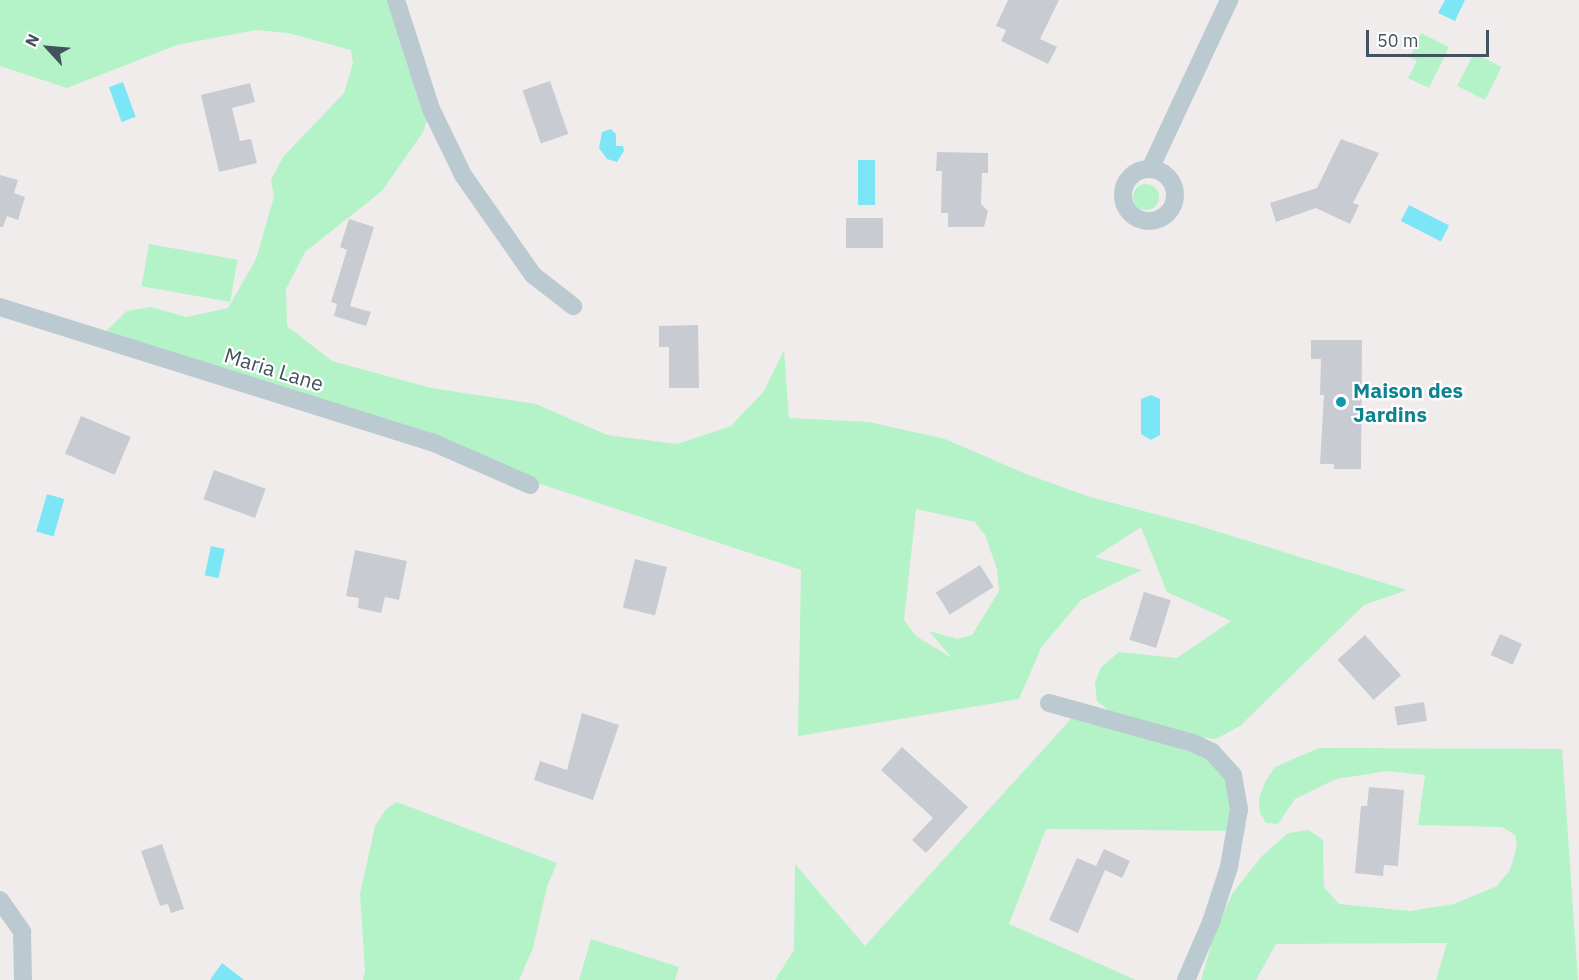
<!DOCTYPE html>
<style>
body{margin:0}
#map{position:relative;width:1579px;height:980px;overflow:hidden;background:#f0ecec;font-family:"IBM Plex Sans",sans-serif}
div>[style]{position:absolute}
[style*='--x']{left:calc(var(--x)*1px);top:calc(var(--y)*1px);width:calc(var(--w)*1px);rotate:calc(var(--a)*1deg)}
.green>*{inset:0;background:#b4f3c8;transform-origin:0 0}
.round{border-radius:50%}
.water>*{inset:0;background:#7ce6f6;transform-origin:0 0}
.building>*{inset:0;background:#c8ccd2;transform-origin:0 0}
.minor>*{height:18px;margin:-9px;padding:0 9px;transform-origin:9px;border-radius:9px;background:#bbc9d1}
.minor>.ring{margin:-9px;padding:0;box-sizing:content-box;background:none;border:18px solid #bbc9d1;border-radius:50%}
.dots>*{width:16px;height:16px;translate:-50% -50%;box-sizing:border-box;border:3px solid #fff;border-radius:50%}
span{translate:-50% -50%;white-space:nowrap;text-align:center;line-height:1.15;-webkit-text-stroke:4.5px #fff;paint-order:stroke}
.street-label{font-size:21px;color:#43525c}
.culture-label{font-size:21px;color:#0d838f;font-weight:700}
.left{translate:0 -50%;text-align:left}
.north{position:absolute;left:18px;top:18px;width:60px;height:60px;-webkit-text-stroke:4px #fff;paint-order:stroke;rotate:296deg;font-size:16px;font-weight:700;line-height:24px;text-align:center;color:#43525c}
.north::after{content:'';display:block;margin:auto;width:21px;height:27px;background:#43525c;clip-path:polygon(50% 0,100% 100%,50% 72%,0 100%)}
.scale{position:absolute;left:1366px;top:30px;width:123px;height:27px;box-sizing:border-box;border:3px solid #43525c;border-top:0;padding-left:8px;font-size:18px;line-height:21px;white-space:nowrap;color:#43525c;-webkit-text-stroke:4px #fff;paint-order:stroke}
</style>
<div id="map">
<div class="green">
<div style="clip-path:polygon(evenodd,0 0,397px 0,431px 109px,423px 132px,382px 191px,305px 252px,286px 289px,287px 326px,332px 361px,431px 388px,536px 404px,607px 435px,677px 444px,731px 426px,764px 391px,784px 350px,789px 418px,869px 422px,945px 439px,1026px 474px,1090px 497px,1193px 524px,1407px 590px,1364px 605px,1240px 726px,1216px 739px,1197px 737px,1116px 716px,1097px 701px,1095px 683px,1101px 667px,1119px 652px,1177px 658px,1231px 621px,1167px 592px,1141px 527px,1095px 557px,1142px 570px,1081px 600px,1041px 648px,1019px 699px,798px 736px,801px 570px,99px 338px,127px 311px,151px 307px,186px 317px,228px 308px,256px 259px,274px 197px,271px 180px,283px 157px,344px 93px,353px 63px,351px 50px,288px 33px,256px 30px,177px 45px,67px 88px,0 66px,0 0,916px 509px,975px 522px,985px 535px,997px 569px,999px 591px,972px 635px,957px 639px,929px 631px,952px 658px,916px 636px,904px 620px,916px 509px)"></div>
<div style="clip-path:polygon(1421px 33px,1449px 47px,1429px 88px,1408px 78px,1417px 61px,1410px 57px)"></div>
<div style="left:1474px;top:53px;width:31px;height:37px;rotate:27deg"></div>
<div class="round" style="left:1133px;top:184px;width:26px;height:26px"></div>
<div style="left:149px;top:244px;width:90px;height:43px;rotate:10deg"></div>
<div style="clip-path:polygon(1079px 710px,1224px 763px,1235px 831px,1046px 829px,1009px 924px,1136px 980px,775px 980px,794px 950px,795px 864px,865px 946px)"></div>
<div style="clip-path:polygon(1319px 748px,1562px 749px,1578px 980px,1436px 980px,1447px 943px,1276px 944px,1256px 980px,1201px 980px,1214px 935px,1232px 894px,1261px 857px,1288px 833px,1309px 830px,1323px 840px,1324px 887px,1339px 904px,1410px 911px,1454px 904px,1497px 886px,1510px 870px,1517px 846px,1515px 835px,1502px 827px,1418px 825px,1425px 775px,1388px 771px,1336px 779px,1295px 799px,1278px 824px,1266px 823px,1260px 813px,1259px 799px,1265px 782px,1275px 767px)"></div>
<div style="clip-path:polygon(397px 802px,557px 863px,547px 887px,533px 948px,519px 980px,363px 980px,365px 971px,360px 894px,375px 826px,386px 809px)"></div>
<div style="clip-path:polygon(591px 939px,679px 967px,675px 980px,579px 980px)"></div>
</div>
<div class="water">
<div style="clip-path:polygon(1445px 0,1465px 0,1455px 21px,1438px 13px)"></div>
<div style="left:123px;top:82px;width:37px;height:15px;rotate:70deg"></div>
<div style="clip-path:polygon(611px 129px,616px 134px,616px 146px,623px 146px,624px 151px,617px 162px,607px 159px,599px 148px,602px 132px)"></div>
<div style="left:858px;top:160px;width:17px;height:45px"></div>
<div style="left:1409px;top:205px;width:45px;height:18px;rotate:27deg"></div>
<div style="clip-path:polygon(1151px 395px,1160px 399px,1160px 435px,1151px 440px,1141px 434px,1141px 399px)"></div>
<div style="left:47px;top:494px;width:18px;height:39px;rotate:16deg"></div>
<div style="left:211px;top:546px;width:14px;height:30px;rotate:12deg"></div>
<div style="clip-path:polygon(222px 963px,244px 980px,210px 980px)"></div>
</div>
<div class="building">
<div style="clip-path:polygon(1008px 0,1059px 0,1040px 39px,1057px 47px,1048px 64px,1001px 41px,1006px 30px,996px 26px)"></div>
<div style="left:550px;top:81px;width:56px;height:29px;rotate:71deg"></div>
<div style="clip-path:polygon(250px 83px,255px 102px,232px 108px,240px 141px,251px 139px,257px 163px,219px 172px,201px 95px)"></div>
<div style="clip-path:polygon(1341px 139px,1379px 153px,1353px 203px,1359px 205px,1350px 224px,1316px 208px,1276px 222px,1270px 203px,1317px 188px)"></div>
<div style="clip-path:polygon(937px 152px,988px 153px,988px 173px,982px 173px,981px 204px,988px 211px,984px 227px,948px 227px,948px 213px,941px 213px,942px 171px,936px 171px)"></div>
<div style="clip-path:polygon(0 175px,18px 180px,14px 193px,25px 197px,18px 220px,7px 216px,3px 227px,0 227px)"></div>
<div style="left:846px;top:218px;width:37px;height:30px"></div>
<div style="clip-path:polygon(349px 219px,374px 227px,350px 306px,371px 312px,366px 326px,334px 316px,337px 304px,331px 302px,347px 250px,340px 247px)"></div>
<div style="clip-path:polygon(698px 325px,699px 388px,669px 388px,669px 347px,659px 347px,659px 326px)"></div>
<div style="clip-path:polygon(1311px 340px,1362px 340px,1361px 469px,1334px 469px,1334px 464px,1320px 464px,1324px 395px,1320px 395px,1321px 359px,1311px 359px)"></div>
<div style="left:81px;top:416px;width:54px;height:41px;rotate:23deg"></div>
<div style="left:214px;top:470px;width:55px;height:31px;rotate:20deg"></div>
<div style="clip-path:polygon(355px 550px,407px 561px,399px 600px,385px 597px,381px 613px,358px 608px,359px 598px,346px 596px)"></div>
<div style="left:635px;top:559px;width:33px;height:50px;rotate:14deg"></div>
<div style="left:980px;top:565px;width:26px;height:52px;rotate:58deg"></div>
<div style="left:1144px;top:592px;width:28px;height:50px;rotate:17deg"></div>
<div style="left:1500px;top:634px;width:24px;height:23px;rotate:24deg"></div>
<div style="left:1365px;top:635px;width:54px;height:37px;rotate:48deg"></div>
<div style="left:1424px;top:702px;width:19px;height:30px;rotate:81deg"></div>
<div style="clip-path:polygon(582px 713px,619px 725px,593px 800px,534px 780px,540px 761px,567px 770px)"></div>
<div style="clip-path:polygon(902px 747px,968px 807px,926px 853px,912px 840px,933px 818px,881px 770px)"></div>
<div style="clip-path:polygon(1369px 787px,1404px 790px,1398px 866px,1384px 865px,1383px 876px,1355px 873px,1361px 806px,1367px 806px)"></div>
<div style="clip-path:polygon(162px 844px,184px 909px,171px 913px,168px 904px,160px 906px,141px 851px)"></div>
<div style="clip-path:polygon(1104px 849px,1130px 861px,1122px 878px,1105px 870px,1078px 933px,1049px 920px,1077px 858px,1096px 866px)"></div>
</div>
<div class="minor">
<div style="--x:396;--y:0;--w:114;--a:72.2"></div>
<div style="--x:431;--y:109;--w:73;--a:64.1"></div>
<div style="--x:463;--y:175;--w:122;--a:55"></div>
<div style="--x:533;--y:275;--w:51;--a:37.8"></div>
<div class="ring" style="left:1123px;top:169px;width:34px;height:34px"></div>
<div style="--x:1150;--y:169;--w:187;--a:-64.9"></div>
<div style="--x:0;--y:307;--w:453;--a:17.4"></div>
<div style="--x:432;--y:442;--w:107;--a:23.7"></div>
<div style="--x:1049;--y:703;--w:149;--a:15.5"></div>
<div style="--x:1193;--y:743;--w:21;--a:25"></div>
<div style="--x:1212;--y:752;--w:31;--a:48"></div>
<div style="--x:1233;--y:775;--w:35;--a:80"></div>
<div style="--x:1239;--y:809;--w:59;--a:99.8"></div>
<div style="--x:1229;--y:867;--w:58;--a:108.1"></div>
<div style="--x:1211;--y:922;--w:63;--a:113.3"></div>
<div style="--x:0;--y:900;--w:39;--a:55"></div>
<div style="--x:22;--y:932;--w:48;--a:88.8"></div>
</div>
<div class="dots">
<div style="left:1341px;top:402px;background:#0f9aa8"></div>
</div>
<div class="street-label">
<span style="left:274px;top:369px;rotate:17deg">Maria Lane</span>
</div>
<div class="culture-label">
<span class="left" style="left:1353px;top:402px">Maison des<br>Jardins</span>
</div>
<div class="north">N</div>
<div class="scale">50 m</div>
</div>
